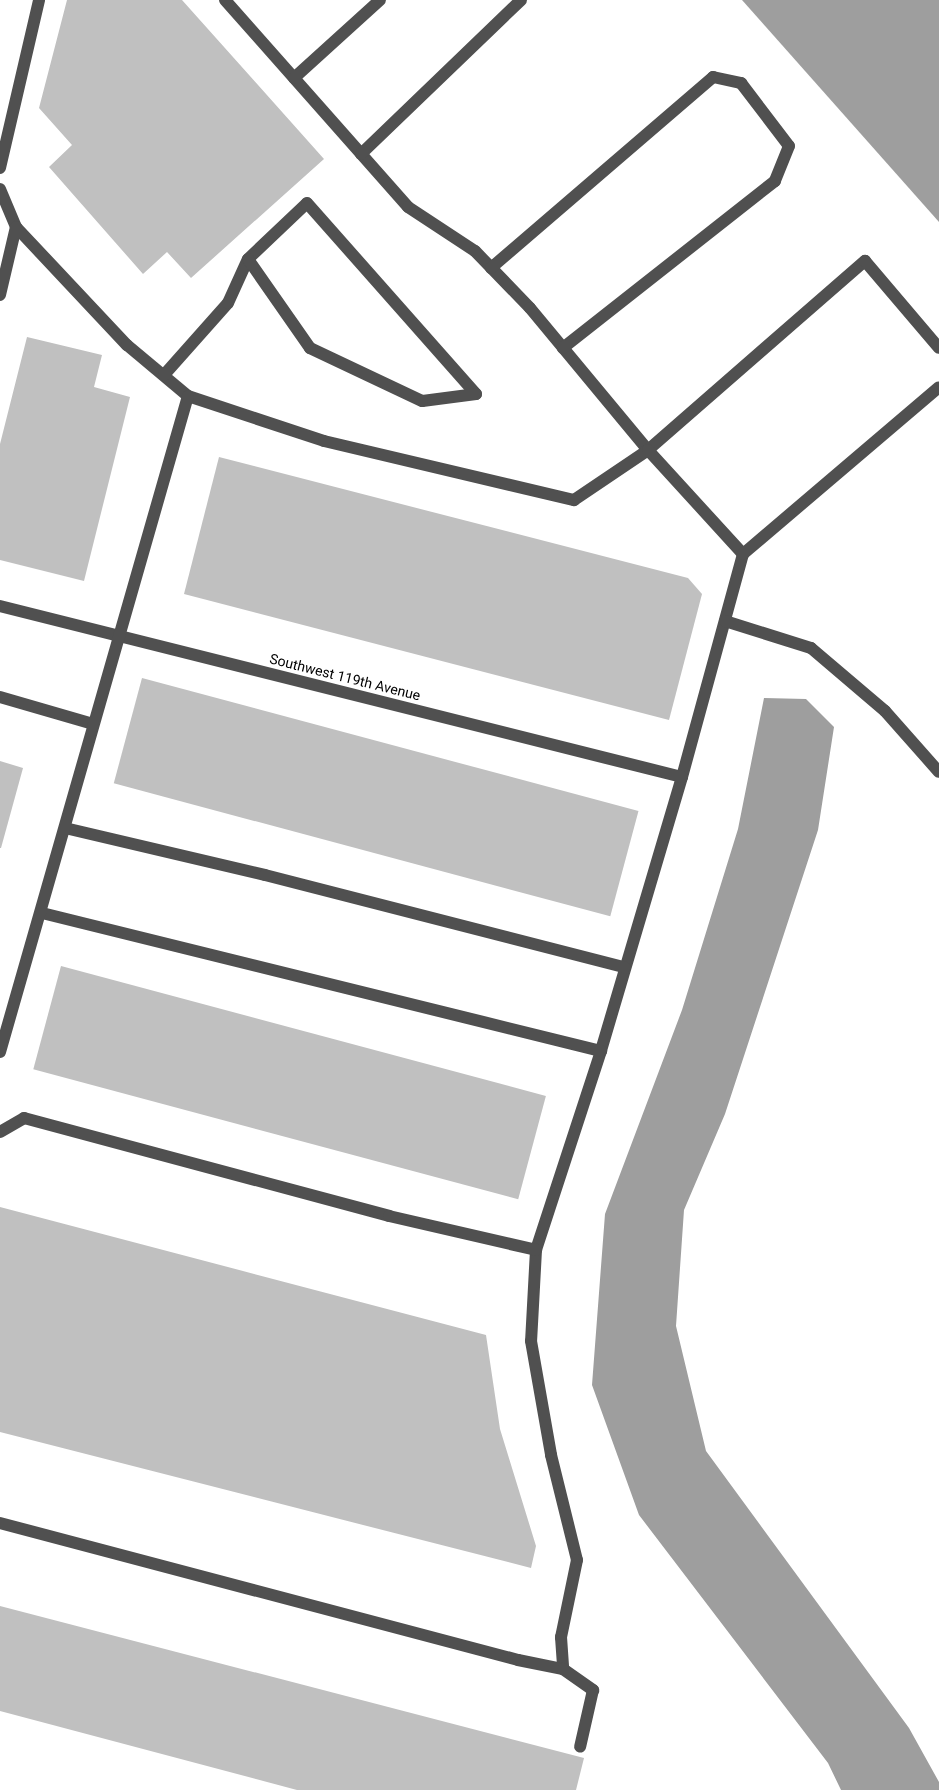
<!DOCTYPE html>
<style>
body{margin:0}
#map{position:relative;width:939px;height:1790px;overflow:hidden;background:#fff;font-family:Roboto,sans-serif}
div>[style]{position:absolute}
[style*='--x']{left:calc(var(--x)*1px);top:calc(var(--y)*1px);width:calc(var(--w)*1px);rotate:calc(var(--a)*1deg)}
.water>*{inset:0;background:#9e9e9e}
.building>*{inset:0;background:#c0c0c0;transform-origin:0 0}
.minor>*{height:12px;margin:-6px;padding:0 6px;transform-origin:6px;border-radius:6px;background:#505050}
span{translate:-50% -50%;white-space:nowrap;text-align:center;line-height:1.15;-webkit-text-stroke:5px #fff;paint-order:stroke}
.street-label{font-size:14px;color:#000}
</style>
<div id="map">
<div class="water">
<div style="clip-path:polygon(742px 0,939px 0,939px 222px)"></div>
<div style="clip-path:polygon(764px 698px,806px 699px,834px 727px,818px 830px,725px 1114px,684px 1210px,676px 1326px,706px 1451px,909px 1728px,939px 1782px,939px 1790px,841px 1790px,828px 1763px,639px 1515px,592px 1385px,605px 1214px,682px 1010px,738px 829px)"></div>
</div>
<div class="building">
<div style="clip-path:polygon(67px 0,182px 0,324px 159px,191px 278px,167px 252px,143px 274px,49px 167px,72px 145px,39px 108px)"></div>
<div style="clip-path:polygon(27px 337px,102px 355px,94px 387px,130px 397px,84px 581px,0 560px,0 444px)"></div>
<div style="clip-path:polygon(219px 457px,688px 578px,702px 594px,669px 720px,184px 594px)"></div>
<div style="left:142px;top:678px;width:514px;height:109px;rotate:15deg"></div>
<div style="clip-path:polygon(0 761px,23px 768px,1px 848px,0 848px)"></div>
<div style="left:61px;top:966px;width:502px;height:107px;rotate:15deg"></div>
<div style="clip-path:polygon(0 1207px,486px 1335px,500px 1429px,536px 1546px,531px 1568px,0 1432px)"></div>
<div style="clip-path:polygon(0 1606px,584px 1758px,576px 1790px,297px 1790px,0 1711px)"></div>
</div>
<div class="minor">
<div style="--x:225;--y:0;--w:276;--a:48.5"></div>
<div style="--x:408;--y:207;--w:80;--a:33.3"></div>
<div style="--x:475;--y:251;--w:79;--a:46"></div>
<div style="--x:530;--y:308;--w:185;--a:50.3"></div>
<div style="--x:648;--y:450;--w:288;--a:-41.1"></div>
<div style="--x:865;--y:261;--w:114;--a:49.6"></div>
<div style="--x:294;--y:78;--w:116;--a:-42.2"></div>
<div style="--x:361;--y:154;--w:222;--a:-43.9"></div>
<div style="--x:0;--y:168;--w:172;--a:-76.9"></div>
<div style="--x:0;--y:189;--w:41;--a:67.2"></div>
<div style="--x:491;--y:268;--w:293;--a:-40.7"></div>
<div style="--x:713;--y:77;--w:29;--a:12"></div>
<div style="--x:741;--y:83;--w:79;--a:52.7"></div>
<div style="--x:789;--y:146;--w:38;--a:112"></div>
<div style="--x:775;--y:181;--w:270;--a:141.8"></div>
<div style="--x:0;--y:295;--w:70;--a:-76.8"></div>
<div style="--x:16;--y:227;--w:162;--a:46.8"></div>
<div style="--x:127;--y:345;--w:80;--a:39.9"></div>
<div style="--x:188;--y:396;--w:143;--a:18.3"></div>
<div style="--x:324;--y:441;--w:257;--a:13.3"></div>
<div style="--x:574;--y:500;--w:89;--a:-34"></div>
<div style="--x:648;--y:450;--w:141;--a:47.6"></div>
<div style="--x:743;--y:554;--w:231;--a:105.3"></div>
<div style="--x:682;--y:777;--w:286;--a:106.5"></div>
<div style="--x:601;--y:1051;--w:209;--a:108.1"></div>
<div style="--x:536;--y:1250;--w:91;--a:93.1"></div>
<div style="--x:531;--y:1341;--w:116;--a:80"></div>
<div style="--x:551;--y:1455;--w:108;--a:76.1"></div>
<div style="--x:577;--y:1560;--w:79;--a:101.7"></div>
<div style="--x:561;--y:1637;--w:32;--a:86"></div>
<div style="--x:164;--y:375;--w:96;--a:-48.4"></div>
<div style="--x:228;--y:303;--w:48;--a:-65.6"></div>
<div style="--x:248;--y:259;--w:81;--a:-43.5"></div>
<div style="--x:307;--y:203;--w:255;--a:48.5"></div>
<div style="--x:476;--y:394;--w:54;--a:172.6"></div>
<div style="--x:422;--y:401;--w:124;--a:-154.7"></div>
<div style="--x:310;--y:348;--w:108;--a:-124.9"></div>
<div style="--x:743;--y:554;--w:257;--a:-40.4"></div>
<div style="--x:0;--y:606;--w:703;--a:14.08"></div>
<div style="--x:725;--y:621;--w:90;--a:17.4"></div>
<div style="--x:811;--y:648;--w:97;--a:40.4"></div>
<div style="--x:885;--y:711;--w:81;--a:48.5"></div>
<div style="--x:0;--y:697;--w:97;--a:16.2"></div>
<div style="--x:65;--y:828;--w:205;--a:13.2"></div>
<div style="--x:265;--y:875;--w:371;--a:14.4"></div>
<div style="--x:42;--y:913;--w:576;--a:13.87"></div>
<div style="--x:0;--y:1052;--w:682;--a:-74.01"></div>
<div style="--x:0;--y:1132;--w:28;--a:-30"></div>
<div style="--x:24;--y:1118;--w:378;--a:15"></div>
<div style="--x:389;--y:1216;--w:151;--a:13"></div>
<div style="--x:0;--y:1523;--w:536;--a:14.81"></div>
<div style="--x:518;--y:1660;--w:46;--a:11.3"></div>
<div style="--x:563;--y:1669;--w:37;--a:35"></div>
<div style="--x:593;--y:1690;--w:58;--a:102.8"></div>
</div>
<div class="street-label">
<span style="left:345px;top:677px;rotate:14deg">Southwest 119th Avenue</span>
</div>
</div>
